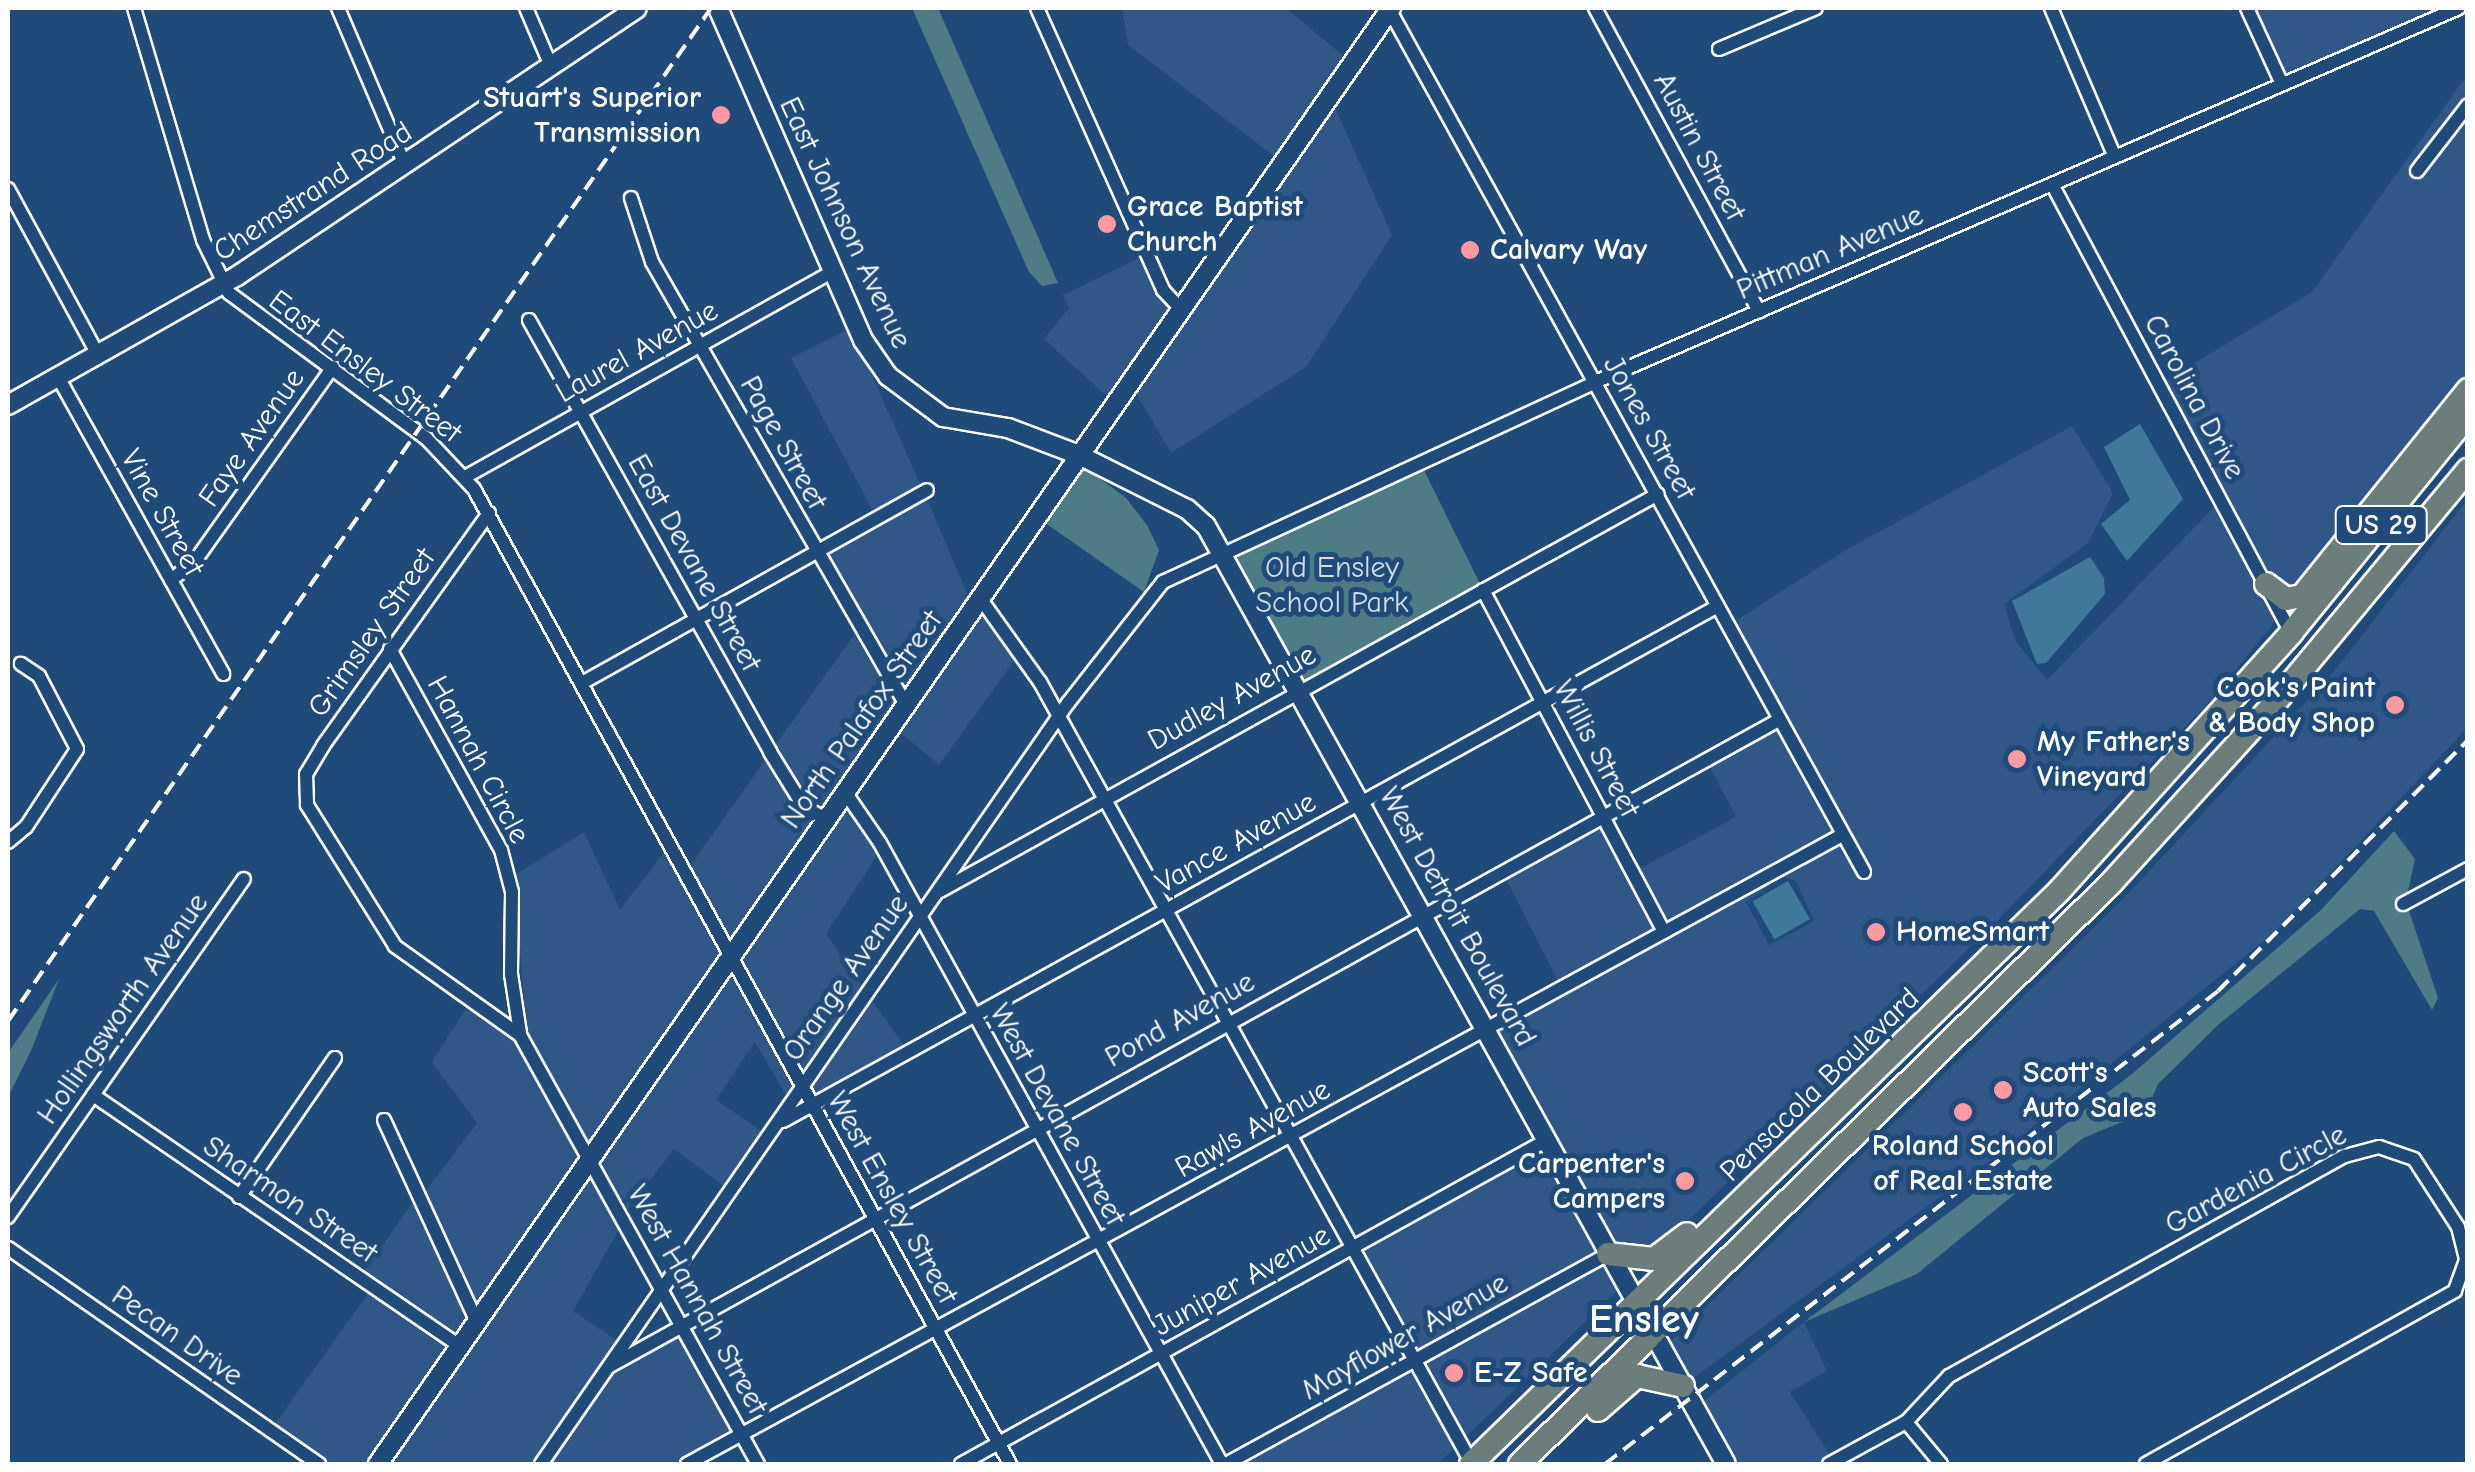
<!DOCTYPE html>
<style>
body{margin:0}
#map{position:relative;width:2475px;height:1472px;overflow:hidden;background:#1f4a7a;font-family:"Comic Neue",sans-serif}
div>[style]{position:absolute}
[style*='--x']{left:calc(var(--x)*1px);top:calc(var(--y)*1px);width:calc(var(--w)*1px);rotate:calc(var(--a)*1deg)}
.built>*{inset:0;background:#305787;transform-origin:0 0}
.green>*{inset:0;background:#4e7c86}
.water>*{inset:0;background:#3f7898;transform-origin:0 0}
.roads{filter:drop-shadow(2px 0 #fff) drop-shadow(-2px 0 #fff) drop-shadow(0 2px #fff) drop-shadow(0 -2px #fff)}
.street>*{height:12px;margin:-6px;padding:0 6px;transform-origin:6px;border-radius:6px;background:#1f4a7a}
.secondary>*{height:18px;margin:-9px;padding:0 9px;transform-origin:9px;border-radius:9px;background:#1f4a7a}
.highway>*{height:22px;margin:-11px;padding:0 11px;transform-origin:11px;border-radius:11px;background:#6c7e7c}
.rail>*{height:4px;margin-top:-2px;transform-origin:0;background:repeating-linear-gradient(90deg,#fff 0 15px,transparent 0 23px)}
.dots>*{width:28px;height:28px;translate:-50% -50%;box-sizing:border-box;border:5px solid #1f4a7a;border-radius:50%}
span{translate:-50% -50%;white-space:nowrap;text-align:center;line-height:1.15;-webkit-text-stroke:10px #1f4a7a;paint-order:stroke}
.shield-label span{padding:2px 8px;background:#1f4a7a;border:2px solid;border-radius:8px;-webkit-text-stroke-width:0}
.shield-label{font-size:28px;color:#fff;font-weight:700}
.poi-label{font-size:30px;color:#fff;font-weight:700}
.right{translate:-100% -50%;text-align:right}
.left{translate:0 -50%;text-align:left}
.street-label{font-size:30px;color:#fff}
.park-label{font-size:30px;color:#d3dee1}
.district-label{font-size:40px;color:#fff;font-weight:700}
.frame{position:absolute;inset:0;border:10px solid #fff;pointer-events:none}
</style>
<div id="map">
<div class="built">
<div style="clip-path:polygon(1122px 8px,1286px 8px,1347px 59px,1278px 159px,1128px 45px)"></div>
<div style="clip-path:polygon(2254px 8px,2445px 8px,2286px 76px)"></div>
<div style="clip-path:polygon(2467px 75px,2467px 96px,2409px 172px,2419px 178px,2467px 115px,2467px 383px,2286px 608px,2165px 381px,2312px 292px)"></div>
<div style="clip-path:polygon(1332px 101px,1392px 235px,1306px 367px,1171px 453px,1133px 388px)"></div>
<div style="clip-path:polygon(1141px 257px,1172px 310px,1111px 400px,1044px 339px,1069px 308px,1063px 295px)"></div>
<div style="clip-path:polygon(851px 328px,921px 486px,874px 513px,791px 358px)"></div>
<div style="clip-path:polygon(evenodd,2072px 426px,2113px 493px,2088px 543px,2004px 604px,2015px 640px,2047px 680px,2216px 505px,2277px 619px,2215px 696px,1995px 923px,1629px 1278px,1494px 1029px,1839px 843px,1861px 879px,1872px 873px,1734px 622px,1844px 551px,2072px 426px,1782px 876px,1796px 881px,1814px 921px,1769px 945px,1746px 902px,1782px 876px)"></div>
<div style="clip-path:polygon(926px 497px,970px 600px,905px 696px,824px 554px)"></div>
<div style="clip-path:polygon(2467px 500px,2467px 728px,2276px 931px,2004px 1150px,1688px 1382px,1667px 1345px,2128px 894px,2332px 674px)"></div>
<div style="clip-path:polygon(981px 607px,1017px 657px,939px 765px,896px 729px)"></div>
<div style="clip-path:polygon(854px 635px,898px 706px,824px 811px,803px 796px,774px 747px)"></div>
<div style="clip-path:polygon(1776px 728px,1833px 833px,1667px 924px,1639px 869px,1736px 817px,1709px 765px)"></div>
<div style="clip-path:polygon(766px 759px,800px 812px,817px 822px,732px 944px,690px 866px)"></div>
<div style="clip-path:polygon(846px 801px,878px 854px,826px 934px,863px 988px,803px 1073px,739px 956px)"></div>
<div style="left:1602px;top:825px;width:118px;height:110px;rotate:63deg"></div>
<div style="clip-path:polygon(584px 832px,620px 910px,666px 850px,724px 956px,590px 1149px,526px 1032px,515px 875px)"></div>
<div style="clip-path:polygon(730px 968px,796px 1087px,789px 1100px,755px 1042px,716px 1100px,763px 1132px,724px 1186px,674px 1149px,628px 1210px,597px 1159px)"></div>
<div style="clip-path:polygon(870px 998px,905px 1047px,816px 1096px,809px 1085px)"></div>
<div style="clip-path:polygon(470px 1002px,514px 1038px,582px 1160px,478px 1310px,423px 1195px,477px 1123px,432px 1062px)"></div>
<div style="left:1544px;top:1148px;width:118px;height:210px;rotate:62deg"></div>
<div style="clip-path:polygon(589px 1171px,621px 1226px,573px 1311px,618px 1341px,534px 1464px,385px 1464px)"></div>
<div style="clip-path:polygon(412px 1203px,470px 1322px,459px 1337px,363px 1273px)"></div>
<div style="clip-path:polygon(1605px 1262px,1620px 1288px,1464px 1439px,1422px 1363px)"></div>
<div style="clip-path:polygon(369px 1292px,452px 1348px,371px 1464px,330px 1464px,274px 1425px)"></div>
<div style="clip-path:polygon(1804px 1322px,1827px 1371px,1790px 1392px,1831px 1457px,1817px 1464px,1734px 1464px,1700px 1404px)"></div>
<div style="clip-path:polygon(679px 1332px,734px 1433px,674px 1464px,548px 1464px,612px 1372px)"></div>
<div style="clip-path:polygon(1406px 1362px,1454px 1449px,1438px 1464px,1229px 1464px)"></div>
</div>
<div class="green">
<div style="clip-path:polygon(912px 8px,938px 8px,1058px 283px,1042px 286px,1029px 272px)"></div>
<div style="clip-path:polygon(1080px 464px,1126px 498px,1147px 525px,1159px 550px,1144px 592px,1041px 520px)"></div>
<div style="clip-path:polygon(1421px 464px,1483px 590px,1300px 689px,1223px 550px)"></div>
<div style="clip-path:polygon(2394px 831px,2415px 859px,2407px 896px,2395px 902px,2400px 912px,2408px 908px,2438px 998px,2432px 1010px,2374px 911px,2360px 909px,2218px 1025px,2158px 1084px,2146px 1112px,2083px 1138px,1917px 1274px,1804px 1322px,2132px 1074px,2321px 910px)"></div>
<div style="clip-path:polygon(59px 979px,31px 1051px,8px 1097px,8px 1053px)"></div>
</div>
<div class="water">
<div style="clip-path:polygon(2140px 424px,2183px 499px,2127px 561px,2101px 524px,2130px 500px,2104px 447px)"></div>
<div style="clip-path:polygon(2090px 557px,2104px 578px,2105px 594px,2046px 663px,2037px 664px,2012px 601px)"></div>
<div style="left:1788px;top:881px;width:44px;height:41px;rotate:60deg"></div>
</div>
<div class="roads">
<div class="street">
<div style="--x:134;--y:8;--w:242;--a:73.4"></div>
<div style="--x:203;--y:240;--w:59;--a:63.9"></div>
<div style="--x:229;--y:293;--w:245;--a:36.4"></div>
<div style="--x:426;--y:438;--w:70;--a:46.7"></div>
<div style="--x:474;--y:489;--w:1113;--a:61.2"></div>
<div style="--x:338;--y:8;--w:171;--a:66.9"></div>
<div style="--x:526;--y:8;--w:63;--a:66.7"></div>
<div style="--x:1037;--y:8;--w:309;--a:65.9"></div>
<div style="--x:1163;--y:290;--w:26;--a:47"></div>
<div style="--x:1595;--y:8;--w:345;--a:61.6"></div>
<div style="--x:2051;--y:8;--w:162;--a:66.8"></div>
<div style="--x:2247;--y:8;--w:84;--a:65.3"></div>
<div style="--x:1389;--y:9;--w:985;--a:61.17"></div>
<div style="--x:1719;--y:49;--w:105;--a:-22.9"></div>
<div style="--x:2417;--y:171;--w:83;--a:-52.3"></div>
<div style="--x:2052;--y:184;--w:509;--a:61.97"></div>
<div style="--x:8;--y:189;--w:189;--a:61.5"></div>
<div style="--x:631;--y:198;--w:67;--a:71.8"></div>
<div style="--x:652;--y:262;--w:511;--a:60.17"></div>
<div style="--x:529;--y:320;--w:495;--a:60.8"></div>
<div style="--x:770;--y:752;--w:65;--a:58.3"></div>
<div style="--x:804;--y:807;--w:25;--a:29"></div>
<div style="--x:58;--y:377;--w:340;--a:60.9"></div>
<div style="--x:465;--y:477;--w:422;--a:-29.2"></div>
<div style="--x:489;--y:513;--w:286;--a:125.5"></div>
<div style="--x:323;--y:746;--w:33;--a:121"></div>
<div style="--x:306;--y:774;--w:31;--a:88"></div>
<div style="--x:307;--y:805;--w:166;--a:58"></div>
<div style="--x:395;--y:946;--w:153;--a:35.5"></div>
<div style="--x:520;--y:1035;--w:491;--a:61"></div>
<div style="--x:171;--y:580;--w:31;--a:-38"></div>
<div style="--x:195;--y:561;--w:238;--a:-54.6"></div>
<div style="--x:1483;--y:590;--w:387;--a:62.1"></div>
<div style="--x:980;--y:598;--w:103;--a:54.5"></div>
<div style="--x:1040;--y:682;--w:893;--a:61.08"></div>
<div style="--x:390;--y:649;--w:230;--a:61.1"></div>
<div style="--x:501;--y:850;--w:43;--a:75.3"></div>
<div style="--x:512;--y:892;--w:82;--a:90.7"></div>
<div style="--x:511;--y:974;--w:60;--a:81.3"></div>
<div style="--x:582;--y:683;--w:395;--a:-29.2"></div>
<div style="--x:845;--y:792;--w:62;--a:55.5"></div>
<div style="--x:880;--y:843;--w:709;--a:61.16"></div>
<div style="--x:8;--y:842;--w:23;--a:-40"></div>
<div style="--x:26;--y:827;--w:93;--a:-56.8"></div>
<div style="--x:77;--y:749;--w:82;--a:-117.5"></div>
<div style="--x:39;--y:676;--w:22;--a:-146"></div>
<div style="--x:940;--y:891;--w:820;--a:-28.94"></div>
<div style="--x:2403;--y:904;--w:74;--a:-28.3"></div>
<div style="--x:93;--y:1095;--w:445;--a:34.4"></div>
<div style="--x:384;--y:1120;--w:222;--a:65.3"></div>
<div style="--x:783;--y:1121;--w:1067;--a:-28.85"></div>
<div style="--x:239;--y:1197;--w:169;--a:-55.4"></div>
<div style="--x:8;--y:1217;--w:412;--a:-55.1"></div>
<div style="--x:8;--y:1248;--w:379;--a:34.8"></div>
<div style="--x:610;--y:1366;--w:1336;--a:-28.93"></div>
<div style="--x:541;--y:1464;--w:926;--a:-55.3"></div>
<div style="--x:1068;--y:703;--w:154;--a:-51.9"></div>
<div style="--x:1163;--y:582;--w:476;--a:-24.8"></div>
<div style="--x:1595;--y:382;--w:941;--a:-23.41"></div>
<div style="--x:687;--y:1464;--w:1315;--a:-28.57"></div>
<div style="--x:961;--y:1464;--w:670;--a:-28.94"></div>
<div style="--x:1226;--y:1464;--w:436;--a:-28.8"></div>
<div style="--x:1829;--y:1464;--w:88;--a:-28.6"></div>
<div style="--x:1941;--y:1464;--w:55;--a:-129.8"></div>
<div style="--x:1906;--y:1422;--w:63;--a:-46.9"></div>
<div style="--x:1949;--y:1376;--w:453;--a:-29.1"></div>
<div style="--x:2345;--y:1156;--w:35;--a:-15"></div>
<div style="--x:2379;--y:1147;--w:37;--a:19"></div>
<div style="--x:2414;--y:1159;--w:81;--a:57.1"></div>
<div style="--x:2458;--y:1227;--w:34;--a:76"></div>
<div style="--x:2466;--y:1260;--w:33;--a:110"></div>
<div style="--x:2455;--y:1291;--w:354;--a:150.8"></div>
</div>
<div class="secondary">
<div style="--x:718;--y:8;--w:362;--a:66.4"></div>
<div style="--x:863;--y:340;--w:44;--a:55.2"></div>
<div style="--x:888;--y:376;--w:69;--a:36.7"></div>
<div style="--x:943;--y:417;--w:66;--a:9.6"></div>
<div style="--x:1008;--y:428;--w:76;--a:20.8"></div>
<div style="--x:1079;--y:455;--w:121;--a:26.6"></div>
<div style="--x:1187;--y:509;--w:25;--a:42"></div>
<div style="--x:1206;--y:526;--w:1072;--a:61"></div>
<div style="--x:8;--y:405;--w:263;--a:-29.4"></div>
<div style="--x:237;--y:276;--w:481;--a:-33.8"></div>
<div style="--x:378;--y:1464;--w:1774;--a:-55.17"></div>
</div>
<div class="highway">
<div style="--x:2266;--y:584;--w:25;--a:37"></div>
<div style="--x:2286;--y:599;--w:16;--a:-11"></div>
<div style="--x:2302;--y:596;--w:265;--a:-51.1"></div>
<div style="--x:1608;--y:1254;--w:46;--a:6.2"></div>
<div style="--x:1654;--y:1259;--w:41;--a:-37.1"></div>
<div style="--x:1598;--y:1410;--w:52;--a:-41.1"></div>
<div style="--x:1637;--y:1376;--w:47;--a:12.3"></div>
<div style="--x:1471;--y:1464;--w:822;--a:-44.26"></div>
<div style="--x:2060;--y:890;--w:346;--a:-48"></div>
<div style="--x:2291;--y:633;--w:281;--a:-50.9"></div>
<div style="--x:1520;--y:1464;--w:829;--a:-44.51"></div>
<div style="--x:2111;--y:883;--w:239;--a:-47.7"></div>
<div style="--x:2272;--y:706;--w:307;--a:-50.3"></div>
</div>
</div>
<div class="rail">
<div style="--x:8;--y:1021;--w:1233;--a:-55.24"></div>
<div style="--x:1605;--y:1464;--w:774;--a:-37.65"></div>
<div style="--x:2218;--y:991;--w:354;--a:-45.1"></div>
</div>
<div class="dots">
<div style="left:721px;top:115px;background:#ff9aa2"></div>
<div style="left:1107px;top:224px;background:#ff9aa2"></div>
<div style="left:1470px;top:250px;background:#ff9aa2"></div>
<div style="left:2395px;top:705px;background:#ff9aa2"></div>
<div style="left:2017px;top:759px;background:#ff9aa2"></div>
<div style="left:1876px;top:932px;background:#ff9aa2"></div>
<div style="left:2003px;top:1090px;background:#ff9aa2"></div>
<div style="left:1963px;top:1112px;background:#ff9aa2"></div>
<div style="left:1685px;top:1181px;background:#ff9aa2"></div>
<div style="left:1454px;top:1373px;background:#ff9aa2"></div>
</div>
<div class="shield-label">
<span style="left:2381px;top:525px">US 29</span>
</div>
<div class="poi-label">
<span class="right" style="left:701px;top:115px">Stuart's Superior<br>Transmission</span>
<span class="left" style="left:1127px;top:224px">Grace Baptist<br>Church</span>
<span class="left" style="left:1490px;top:250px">Calvary Way</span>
<span class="right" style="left:2375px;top:705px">Cook's Paint<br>&amp; Body Shop</span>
<span class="left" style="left:2037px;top:759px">My Father's<br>Vineyard</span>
<span class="left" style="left:1896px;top:932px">HomeSmart</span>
<span class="left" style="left:2023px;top:1090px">Scott's<br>Auto Sales</span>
<span style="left:1963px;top:1163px">Roland School<br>of Real Estate</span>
<span class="right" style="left:1665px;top:1181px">Carpenter's<br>Campers</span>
<span class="left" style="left:1474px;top:1373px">E-Z Safe</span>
</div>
<div class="street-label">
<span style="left:1699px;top:147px;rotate:62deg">Austin Street</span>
<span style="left:313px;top:192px;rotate:-33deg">Chemstrand Road</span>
<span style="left:845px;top:223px;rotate:65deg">East Johnson Avenue</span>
<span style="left:1830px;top:253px;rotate:-23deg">Pittman Avenue</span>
<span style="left:637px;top:352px;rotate:-29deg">Laurel Avenue</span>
<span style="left:365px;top:367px;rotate:37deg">East Ensley Street</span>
<span style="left:2194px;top:397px;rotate:62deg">Carolina Drive</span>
<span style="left:1649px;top:428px;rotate:61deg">Jones Street</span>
<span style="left:252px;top:438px;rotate:-55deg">Faye Avenue</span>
<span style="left:783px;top:443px;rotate:61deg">Page Street</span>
<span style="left:162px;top:513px;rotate:61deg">Vine Street</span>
<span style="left:694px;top:563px;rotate:61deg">East Devane Street</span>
<span style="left:372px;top:633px;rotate:-55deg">Grimsley Street</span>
<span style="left:1232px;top:698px;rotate:-29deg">Dudley Avenue</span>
<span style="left:862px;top:720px;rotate:-55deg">North Palafox Street</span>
<span style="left:1596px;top:749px;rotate:62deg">Willis Street</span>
<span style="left:478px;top:760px;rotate:62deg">Hannah Circle</span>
<span style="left:1236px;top:843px;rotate:-29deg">Vance Avenue</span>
<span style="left:1457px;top:917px;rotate:61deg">West Detroit Boulevard</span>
<span style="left:846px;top:978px;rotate:-55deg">Orange Avenue</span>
<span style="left:123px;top:1009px;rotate:-55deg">Hollingsworth Avenue</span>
<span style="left:1180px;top:1020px;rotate:-29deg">Pond Avenue</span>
<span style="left:1820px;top:1085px;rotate:-44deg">Pensacola Boulevard</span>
<span style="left:1057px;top:1115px;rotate:61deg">West Devane Street</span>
<span style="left:1253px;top:1129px;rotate:-29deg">Rawls Avenue</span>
<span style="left:2256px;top:1180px;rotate:-28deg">Gardenia Circle</span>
<span style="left:892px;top:1198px;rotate:61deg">West Ensley Street</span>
<span style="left:290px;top:1200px;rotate:34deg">Sharmon Street</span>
<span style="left:1242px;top:1281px;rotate:-29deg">Juniper Avenue</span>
<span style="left:697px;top:1300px;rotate:61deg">West Hannah Street</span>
<span style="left:177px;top:1336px;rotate:35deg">Pecan Drive</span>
<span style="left:1405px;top:1337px;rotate:-29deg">Mayflower Avenue</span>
</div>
<div class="park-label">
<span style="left:1332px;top:585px">Old Ensley<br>School Park</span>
</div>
<div class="district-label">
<span style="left:1644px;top:1319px">Ensley</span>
</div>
<div class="frame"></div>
</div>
